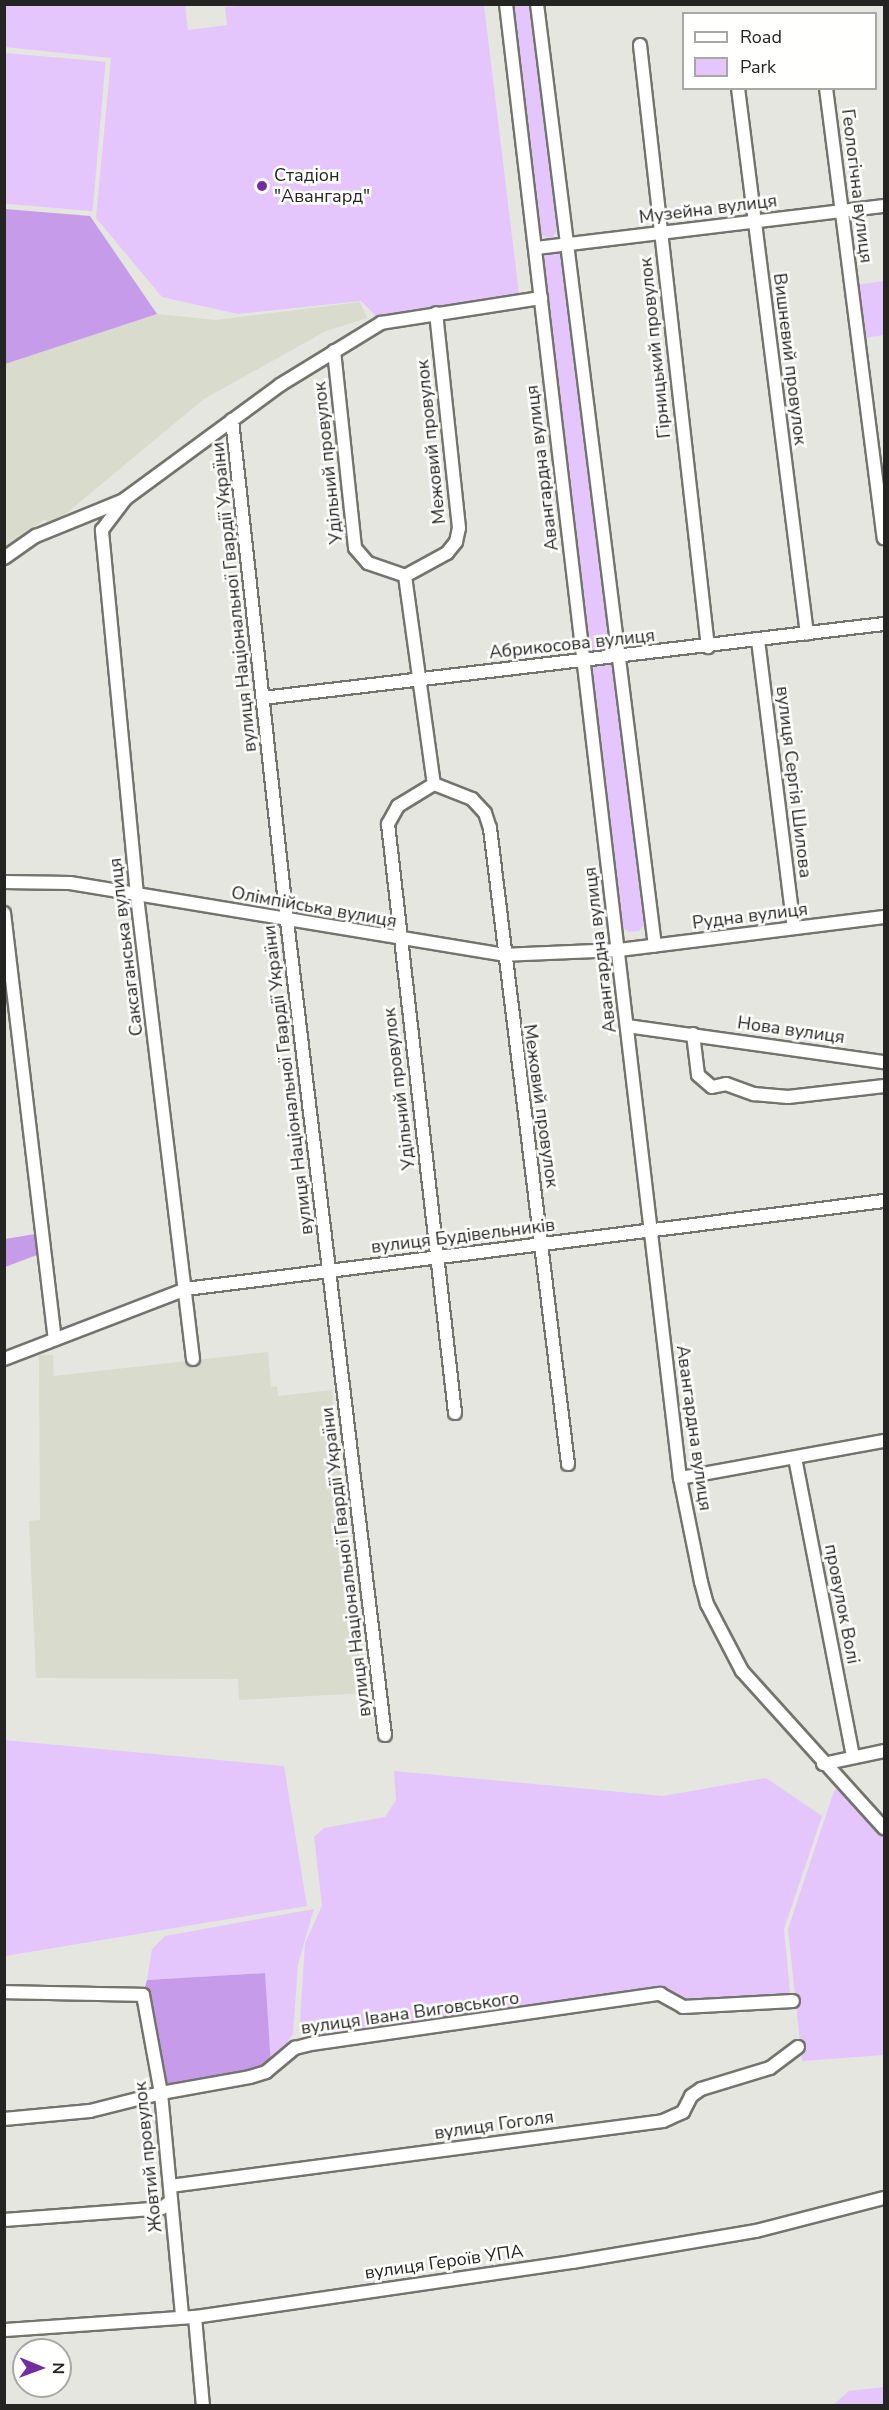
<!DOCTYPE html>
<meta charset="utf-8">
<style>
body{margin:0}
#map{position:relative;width:889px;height:2410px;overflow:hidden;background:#e5e6df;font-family:"Nunito Sans",sans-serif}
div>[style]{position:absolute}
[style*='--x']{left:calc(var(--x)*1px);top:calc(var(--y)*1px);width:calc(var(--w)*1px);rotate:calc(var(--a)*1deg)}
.built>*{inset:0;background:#d9dbcd}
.green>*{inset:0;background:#e4c6fd;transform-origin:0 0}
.forest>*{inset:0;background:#c69be9}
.roads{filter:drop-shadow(2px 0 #73746e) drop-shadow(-2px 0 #73746e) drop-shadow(0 2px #73746e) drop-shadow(0 -2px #73746e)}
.minor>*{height:12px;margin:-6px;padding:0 6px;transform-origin:6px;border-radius:6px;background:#fff}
.dots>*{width:16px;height:16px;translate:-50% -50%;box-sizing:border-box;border:3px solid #fffffe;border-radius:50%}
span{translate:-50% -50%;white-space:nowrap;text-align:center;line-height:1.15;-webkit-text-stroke:5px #fffffe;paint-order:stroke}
.poi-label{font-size:18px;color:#242422}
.left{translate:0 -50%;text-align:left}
.street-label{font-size:18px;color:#242422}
.frame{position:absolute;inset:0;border:6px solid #242422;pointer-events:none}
.legend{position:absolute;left:682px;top:12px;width:195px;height:78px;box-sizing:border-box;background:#fffffe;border:2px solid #a7a7a6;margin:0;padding:8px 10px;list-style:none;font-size:18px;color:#242422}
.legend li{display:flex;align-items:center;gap:12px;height:30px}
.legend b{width:30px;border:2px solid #a7a7a6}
.north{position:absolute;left:12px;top:2338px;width:60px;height:60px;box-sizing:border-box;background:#fffffe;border:2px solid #a7a7a6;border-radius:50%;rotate:91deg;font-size:16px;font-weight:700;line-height:24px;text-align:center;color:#242422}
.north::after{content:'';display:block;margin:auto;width:21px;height:27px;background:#732da0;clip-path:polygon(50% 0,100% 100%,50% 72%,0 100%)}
</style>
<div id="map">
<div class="built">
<div style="clip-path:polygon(360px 302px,367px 318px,326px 331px,204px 399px,51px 526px,45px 519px,5px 550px,5px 364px,157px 314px,216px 320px)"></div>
<div style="clip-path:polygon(268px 1352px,271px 1387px,277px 1386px,278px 1396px,332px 1390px,363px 1693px,239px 1700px,238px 1679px,36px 1678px,29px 1521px,40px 1520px,39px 1355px,53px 1355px,54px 1376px)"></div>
</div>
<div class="green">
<div style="clip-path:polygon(4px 5px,185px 5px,188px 30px,227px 25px,225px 7px,249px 5px,484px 5px,519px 294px,380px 320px,361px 301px,238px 314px,162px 297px,96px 218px,111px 58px,5px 47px)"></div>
<div style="clip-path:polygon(511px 5px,532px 5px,559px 228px,551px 239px,539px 234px)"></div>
<div style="left:5px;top:53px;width:101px;height:150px;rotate:5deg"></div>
<div style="clip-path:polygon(557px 249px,564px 251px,613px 649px,592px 655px,588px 652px,541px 258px)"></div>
<div style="clip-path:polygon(884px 281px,884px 335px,864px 338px,856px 285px)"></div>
<div style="clip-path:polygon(609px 661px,614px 664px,646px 923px,639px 931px,629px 932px,621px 926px,589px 671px,594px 664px)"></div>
<div style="clip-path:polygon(4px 1740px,284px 1766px,307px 1906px,5px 1956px)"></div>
<div style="clip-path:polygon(394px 1771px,663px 1796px,766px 1778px,822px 1816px,784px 1929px,790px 1992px,787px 1997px,681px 2003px,670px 1992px,663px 1991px,321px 2040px,306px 2031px,300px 2021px,305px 1943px,322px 1906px,314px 1837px,324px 1828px,385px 1817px,396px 1800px)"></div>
<div style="clip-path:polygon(841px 1787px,884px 1834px,884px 2055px,802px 2061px,788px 1929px,834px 1791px)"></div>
<div style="clip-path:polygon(314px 1909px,298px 1964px,293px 2034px,271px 2066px,264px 1973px,147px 1980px,152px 1949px,165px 1936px)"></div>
<div style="clip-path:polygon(884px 2387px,884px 2405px,833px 2405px,849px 2391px)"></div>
</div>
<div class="forest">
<div style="clip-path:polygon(5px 209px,90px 216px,157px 314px,5px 364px)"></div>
<div style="clip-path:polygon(35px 1234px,37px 1255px,5px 1267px,5px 1239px)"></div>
<div style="clip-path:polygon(265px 1973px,271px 2066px,163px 2087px,144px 1991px,147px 1980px)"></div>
</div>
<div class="roads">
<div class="minor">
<div style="--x:506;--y:4;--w:1484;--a:83.27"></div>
<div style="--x:680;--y:1478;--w:106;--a:78.6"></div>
<div style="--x:701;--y:1582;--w:23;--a:75"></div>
<div style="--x:707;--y:1604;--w:76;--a:62.4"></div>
<div style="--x:742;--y:1671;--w:212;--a:47.9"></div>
<div style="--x:537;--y:4;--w:949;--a:82.86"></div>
<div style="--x:640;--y:45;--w:606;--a:83.56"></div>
<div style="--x:738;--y:88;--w:550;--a:82.8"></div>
<div style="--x:826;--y:88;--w:454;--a:82.7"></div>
<div style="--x:536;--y:248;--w:351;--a:-6.9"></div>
<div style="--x:334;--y:351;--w:198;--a:83.9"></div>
<div style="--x:355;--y:548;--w:20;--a:49"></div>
<div style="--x:368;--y:563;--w:39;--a:19"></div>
<div style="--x:232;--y:420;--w:504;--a:83.74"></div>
<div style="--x:287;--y:921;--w:820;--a:83.14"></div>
<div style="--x:4;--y:558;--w:39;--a:-35"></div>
<div style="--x:36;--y:536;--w:95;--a:-22.2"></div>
<div style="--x:405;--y:576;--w:48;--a:-28.7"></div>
<div style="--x:447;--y:553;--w:14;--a:-51"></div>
<div style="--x:456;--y:542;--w:14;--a:-78"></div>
<div style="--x:459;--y:528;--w:216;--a:-96.1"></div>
<div style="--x:405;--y:576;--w:210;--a:82.1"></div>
<div style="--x:758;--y:640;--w:290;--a:82.9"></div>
<div style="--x:263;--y:698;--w:625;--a:-6.8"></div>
<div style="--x:434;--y:784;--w:41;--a:21.5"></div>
<div style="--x:472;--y:799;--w:19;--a:47"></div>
<div style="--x:485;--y:813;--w:16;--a:72"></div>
<div style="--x:490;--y:828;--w:641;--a:83.01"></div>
<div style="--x:434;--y:784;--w:42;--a:148.6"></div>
<div style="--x:398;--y:806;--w:21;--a:119"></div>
<div style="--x:388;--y:824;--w:593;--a:83.51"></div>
<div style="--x:4;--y:882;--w:66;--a:0.9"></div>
<div style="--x:70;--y:883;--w:439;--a:9.4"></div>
<div style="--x:503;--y:955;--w:116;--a:-2.5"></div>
<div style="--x:619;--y:950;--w:267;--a:-7.1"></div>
<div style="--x:4;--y:913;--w:429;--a:83.2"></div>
<div style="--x:627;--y:1026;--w:260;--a:8"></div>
<div style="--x:693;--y:1034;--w:41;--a:83"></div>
<div style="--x:698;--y:1075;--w:18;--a:41"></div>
<div style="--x:712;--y:1087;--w:14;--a:-12"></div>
<div style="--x:726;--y:1084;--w:30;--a:20"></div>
<div style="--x:754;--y:1094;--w:34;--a:5"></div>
<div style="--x:788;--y:1097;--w:97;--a:-6.5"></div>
<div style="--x:4;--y:1359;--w:195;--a:-21"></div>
<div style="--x:186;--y:1289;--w:704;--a:-7.19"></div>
<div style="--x:193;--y:1359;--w:467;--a:-96.9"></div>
<div style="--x:137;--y:895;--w:367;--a:-95.5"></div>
<div style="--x:102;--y:530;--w:39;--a:-53"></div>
<div style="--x:125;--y:499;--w:192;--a:-36.3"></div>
<div style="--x:280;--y:385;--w:119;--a:-31.5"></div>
<div style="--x:381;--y:323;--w:162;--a:-8.9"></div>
<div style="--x:795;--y:1458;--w:304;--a:79"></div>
<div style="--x:680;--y:1478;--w:207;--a:-10.3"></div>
<div style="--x:823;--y:1764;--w:62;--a:-12"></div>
<div style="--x:4;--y:1992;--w:139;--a:1.2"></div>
<div style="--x:143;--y:1995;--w:100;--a:79.6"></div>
<div style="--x:161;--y:2093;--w:225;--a:84.6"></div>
<div style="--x:4;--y:2119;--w:86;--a:-5.3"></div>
<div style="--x:90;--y:2111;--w:73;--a:-14.2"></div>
<div style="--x:161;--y:2093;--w:90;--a:-10.2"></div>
<div style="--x:250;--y:2077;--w:17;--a:-17"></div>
<div style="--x:266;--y:2072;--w:38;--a:-40"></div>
<div style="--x:295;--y:2048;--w:16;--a:-14"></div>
<div style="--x:311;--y:2044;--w:353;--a:-8.2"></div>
<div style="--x:660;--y:1994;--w:26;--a:29"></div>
<div style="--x:683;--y:2007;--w:110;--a:-3.1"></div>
<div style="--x:170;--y:2186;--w:497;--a:-7.5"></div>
<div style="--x:663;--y:2121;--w:22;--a:-24"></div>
<div style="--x:683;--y:2112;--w:18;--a:-63"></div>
<div style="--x:691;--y:2096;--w:12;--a:-35"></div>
<div style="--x:701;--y:2089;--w:72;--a:-16.9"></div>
<div style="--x:770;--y:2068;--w:35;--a:-37"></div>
<div style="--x:4;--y:2220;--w:158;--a:-4.3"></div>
<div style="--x:162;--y:2208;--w:11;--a:-38"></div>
<div style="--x:195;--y:2317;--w:89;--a:84.9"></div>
<div style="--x:4;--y:2330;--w:191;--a:-3.9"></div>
<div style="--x:195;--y:2317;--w:381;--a:-8.3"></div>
<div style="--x:572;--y:2262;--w:187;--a:-9.6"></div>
<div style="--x:756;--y:2231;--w:132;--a:-14.5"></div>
</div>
</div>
<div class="dots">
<div style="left:262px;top:186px;background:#732da0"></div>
</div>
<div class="poi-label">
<span class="left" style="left:274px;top:186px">Стадіон<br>"Авангард"</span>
</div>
<div class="street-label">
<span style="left:857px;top:186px;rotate:83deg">Геологічна вулиця</span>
<span style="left:708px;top:209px;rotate:-7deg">Музейна вулиця</span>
<span style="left:655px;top:348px;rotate:-96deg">Гірницький провулок</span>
<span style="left:790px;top:359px;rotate:83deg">Вишневий провулок</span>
<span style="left:431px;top:442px;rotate:-96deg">Межовий провулок</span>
<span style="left:328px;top:463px;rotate:-96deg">Удільний провулок</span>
<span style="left:542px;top:468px;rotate:-97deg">Авангардна вулиця</span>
<span style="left:234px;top:597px;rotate:-96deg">вулиця Національної Гвардії України</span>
<span style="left:572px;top:644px;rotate:-6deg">Абрикосова вулиця</span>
<span style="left:794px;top:782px;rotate:83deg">вулиця Сергія Шилова</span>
<span style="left:314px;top:907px;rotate:10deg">Олімпійська вулиця</span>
<span style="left:750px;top:916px;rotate:-7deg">Рудна вулиця</span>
<span style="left:126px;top:947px;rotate:-97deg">Саксаганська вулиця</span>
<span style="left:600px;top:950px;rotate:-97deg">Авангардна вулиця</span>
<span style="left:791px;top:1030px;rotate:8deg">Нова вулиця</span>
<span style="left:288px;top:1080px;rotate:-97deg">вулиця Національної Гвардії України</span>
<span style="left:399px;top:1089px;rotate:-97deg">Удільний провулок</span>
<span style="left:541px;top:1106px;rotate:82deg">Межовий провулок</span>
<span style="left:463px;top:1236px;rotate:-7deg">вулиця Будівельників</span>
<span style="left:694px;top:1428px;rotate:82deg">Авангардна вулиця</span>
<span style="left:346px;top:1562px;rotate:-97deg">вулиця Національної Гвардії України</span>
<span style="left:842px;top:1604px;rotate:79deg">провулок Волі</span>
<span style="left:410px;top:2013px;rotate:-8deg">вулиця Івана Виговського</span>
<span style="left:494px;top:2125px;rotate:-8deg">вулиця Гоголя</span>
<span style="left:148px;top:2157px;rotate:-96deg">Жовтий провулок</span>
<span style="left:444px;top:2262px;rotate:-8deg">вулиця Героїв УПА</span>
</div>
<div class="frame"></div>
<ul class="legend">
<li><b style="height:8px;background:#fff"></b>Road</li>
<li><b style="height:16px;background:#e4c6fd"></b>Park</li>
</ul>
<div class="north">N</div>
</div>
